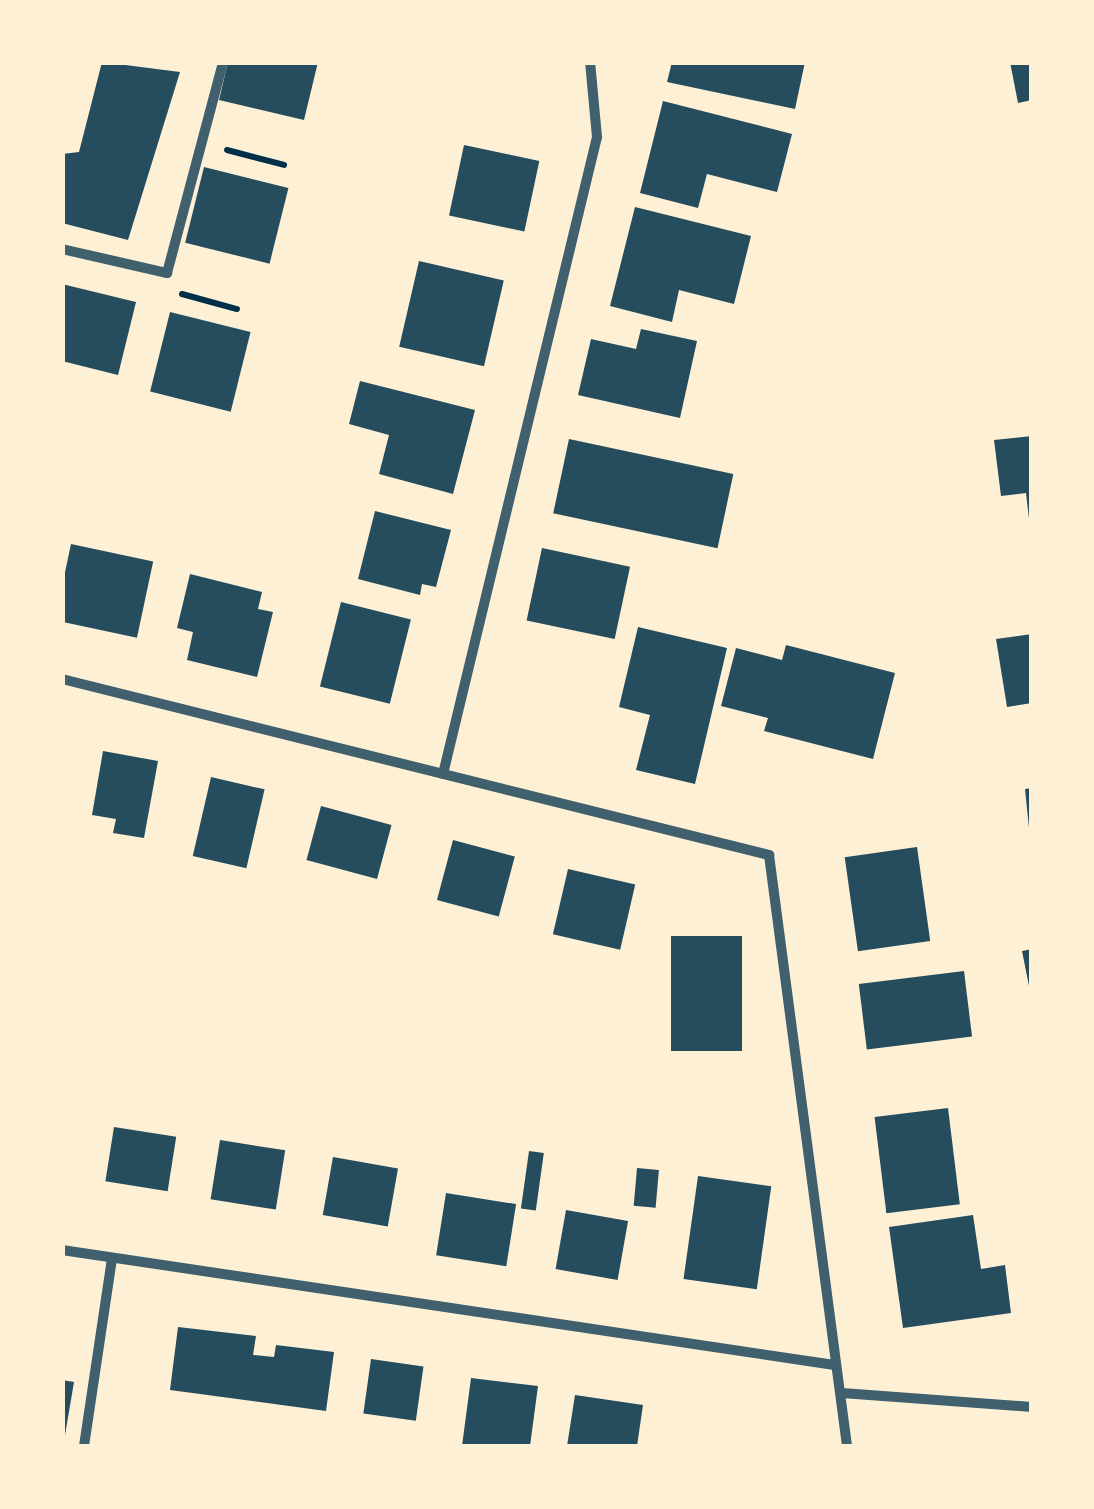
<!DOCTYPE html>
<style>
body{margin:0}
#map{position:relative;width:1094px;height:1509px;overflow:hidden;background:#fdf0d5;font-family:"DejaVu Sans",sans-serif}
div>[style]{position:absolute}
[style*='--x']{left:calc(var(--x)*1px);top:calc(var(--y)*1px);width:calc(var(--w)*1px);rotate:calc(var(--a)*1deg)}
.building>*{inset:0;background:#264d5e;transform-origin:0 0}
.path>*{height:6px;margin:-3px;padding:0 3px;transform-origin:3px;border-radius:3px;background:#003049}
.minor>*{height:10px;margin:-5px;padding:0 5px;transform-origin:5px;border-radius:5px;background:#3f606c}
span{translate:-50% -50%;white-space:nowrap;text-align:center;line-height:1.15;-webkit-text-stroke:10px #fdf0d5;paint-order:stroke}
.frame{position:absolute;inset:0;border:65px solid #fdf0d5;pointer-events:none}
</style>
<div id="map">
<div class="building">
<div style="clip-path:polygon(102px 62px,180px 72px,128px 240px,62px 223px,62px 154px,79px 152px)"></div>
<div style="clip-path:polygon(228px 62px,318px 62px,304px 120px,219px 100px)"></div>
<div style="clip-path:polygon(672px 62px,805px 62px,795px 109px,667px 82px)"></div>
<div style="clip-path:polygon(1010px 62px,1032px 62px,1032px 100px,1018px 103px)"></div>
<div style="clip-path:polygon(663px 101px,792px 134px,777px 192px,707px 174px,698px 208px,640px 193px)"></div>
<div style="left:464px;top:145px;width:77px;height:72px;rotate:12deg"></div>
<div style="left:204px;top:167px;width:87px;height:78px;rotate:14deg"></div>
<div style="clip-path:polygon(635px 207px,751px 236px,734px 304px,679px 290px,672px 322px,610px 306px)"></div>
<div style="left:419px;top:261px;width:87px;height:88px;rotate:13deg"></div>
<div style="clip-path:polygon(62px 284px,136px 302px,118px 375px,62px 361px)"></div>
<div style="left:170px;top:312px;width:83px;height:82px;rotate:14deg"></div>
<div style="clip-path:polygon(641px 329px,697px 341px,680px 418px,578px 395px,591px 339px,636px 349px)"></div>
<div style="clip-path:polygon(360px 381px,475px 410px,453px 494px,379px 474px,389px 435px,349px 424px)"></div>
<div style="clip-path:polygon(1032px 436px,1032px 519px,1029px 519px,1026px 493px,1001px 496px,994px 440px)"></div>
<div style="left:569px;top:439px;width:168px;height:76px;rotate:12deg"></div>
<div style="clip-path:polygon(375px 511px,451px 530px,436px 587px,422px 584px,420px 595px,358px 579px)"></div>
<div style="left:71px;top:544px;width:84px;height:78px;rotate:12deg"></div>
<div style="left:542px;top:548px;width:90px;height:74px;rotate:12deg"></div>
<div style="clip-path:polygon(190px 574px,262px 592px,258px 609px,273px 612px,257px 677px,187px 660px,193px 632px,177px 628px)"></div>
<div style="left:341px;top:602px;width:72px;height:87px;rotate:14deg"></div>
<div style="clip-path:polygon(638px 627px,727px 648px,695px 784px,636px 770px,650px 715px,619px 707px)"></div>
<div style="clip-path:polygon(1032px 634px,1032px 703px,1007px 707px,996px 639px)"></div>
<div style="clip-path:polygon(786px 645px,895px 673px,873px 759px,764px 731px,768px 718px,721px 706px,736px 648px,782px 660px)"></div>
<div style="clip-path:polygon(103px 751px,158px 761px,144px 838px,113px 833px,116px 819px,92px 815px)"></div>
<div style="left:211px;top:777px;width:55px;height:81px;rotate:13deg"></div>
<div style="clip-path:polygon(1032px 788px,1032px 828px,1029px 828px,1025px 789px)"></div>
<div style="left:321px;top:806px;width:73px;height:56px;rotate:15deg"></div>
<div style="left:453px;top:840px;width:64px;height:62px;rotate:15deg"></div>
<div style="left:917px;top:847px;width:95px;height:73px;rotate:82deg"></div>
<div style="left:568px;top:869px;width:69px;height:67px;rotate:13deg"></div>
<div style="left:742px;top:936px;width:115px;height:71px;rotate:90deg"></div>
<div style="clip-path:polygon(1032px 949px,1032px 990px,1030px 991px,1022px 951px)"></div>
<div style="left:964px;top:971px;width:66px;height:106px;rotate:83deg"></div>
<div style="left:948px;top:1108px;width:97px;height:74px;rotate:83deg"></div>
<div style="left:114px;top:1127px;width:63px;height:55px;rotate:9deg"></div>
<div style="left:220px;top:1140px;width:66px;height:60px;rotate:9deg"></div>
<div style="left:529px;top:1151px;width:15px;height:58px;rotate:8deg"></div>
<div style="left:333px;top:1157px;width:66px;height:59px;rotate:10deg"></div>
<div style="left:637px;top:1168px;width:22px;height:38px;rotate:5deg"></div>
<div style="left:698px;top:1176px;width:74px;height:104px;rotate:8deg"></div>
<div style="left:446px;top:1193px;width:71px;height:63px;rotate:9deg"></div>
<div style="left:566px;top:1210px;width:63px;height:60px;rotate:10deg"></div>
<div style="clip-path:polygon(973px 1215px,981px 1269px,1005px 1265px,1011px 1313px,903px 1328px,889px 1227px)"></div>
<div style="clip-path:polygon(178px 1327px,256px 1336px,253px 1355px,274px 1357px,276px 1345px,334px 1352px,326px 1411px,170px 1390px)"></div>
<div style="left:371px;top:1359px;width:53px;height:55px;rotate:8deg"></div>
<div style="clip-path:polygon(471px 1378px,538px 1386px,530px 1446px,462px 1446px)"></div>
<div style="clip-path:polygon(62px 1380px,74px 1382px,65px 1435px,62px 1435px)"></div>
<div style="clip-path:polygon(575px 1395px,643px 1405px,637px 1446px,567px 1446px)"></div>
</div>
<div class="path">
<div style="--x:227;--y:150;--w:59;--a:14.7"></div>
<div style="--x:182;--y:294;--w:57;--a:15.3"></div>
</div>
<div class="minor">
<div style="--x:62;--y:249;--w:108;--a:12.9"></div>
<div style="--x:167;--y:273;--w:218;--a:-75.1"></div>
<div style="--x:62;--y:679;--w:729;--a:13.98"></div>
<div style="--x:769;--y:855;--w:596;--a:82.48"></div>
<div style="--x:443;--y:774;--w:655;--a:-76.41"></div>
<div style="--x:597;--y:137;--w:75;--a:-95.3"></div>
<div style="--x:62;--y:1250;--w:781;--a:8.47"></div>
<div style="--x:842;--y:1393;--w:191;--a:4.2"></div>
<div style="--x:84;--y:1446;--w:189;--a:-81.5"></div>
</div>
<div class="frame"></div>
</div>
